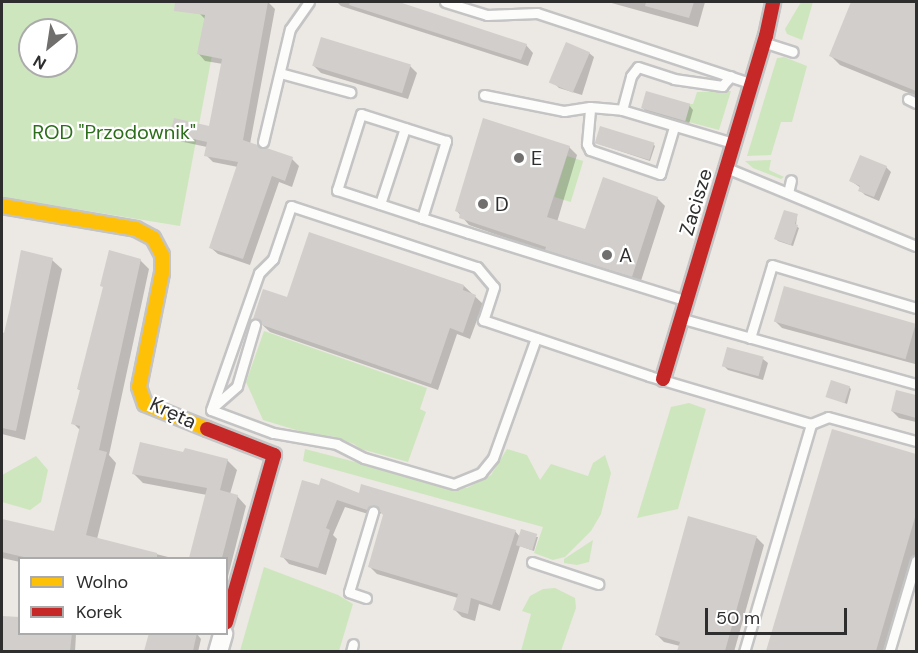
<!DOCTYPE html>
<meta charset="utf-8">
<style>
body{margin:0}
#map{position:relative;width:918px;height:653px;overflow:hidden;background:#ece8e4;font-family:"DM Sans",sans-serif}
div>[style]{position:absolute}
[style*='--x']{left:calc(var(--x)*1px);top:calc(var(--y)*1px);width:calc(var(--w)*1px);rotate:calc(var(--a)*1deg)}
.green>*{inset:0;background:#cee6be;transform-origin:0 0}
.shadow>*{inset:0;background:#0003}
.building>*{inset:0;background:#d1cecb;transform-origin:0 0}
.roads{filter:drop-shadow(2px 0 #c5c4c5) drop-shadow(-2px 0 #c5c4c5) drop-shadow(0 2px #c5c4c5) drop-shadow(0 -2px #c5c4c5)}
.lane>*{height:9px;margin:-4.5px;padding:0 4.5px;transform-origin:4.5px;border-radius:4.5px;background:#fcfcfb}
.street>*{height:18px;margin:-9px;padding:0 9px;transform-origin:9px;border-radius:9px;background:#fcfcfb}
.slow>*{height:14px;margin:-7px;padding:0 7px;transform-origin:7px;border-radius:7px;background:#ffc107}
.jam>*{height:14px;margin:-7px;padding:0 7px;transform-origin:7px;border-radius:7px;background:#c62828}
.dots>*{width:16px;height:16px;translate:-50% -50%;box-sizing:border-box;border:3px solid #fff;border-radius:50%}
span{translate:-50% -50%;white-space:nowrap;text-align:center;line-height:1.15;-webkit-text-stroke:4.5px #fff;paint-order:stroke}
.park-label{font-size:20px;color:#2c6e1b}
.poi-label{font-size:20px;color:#2e2e2e}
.left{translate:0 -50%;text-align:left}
.street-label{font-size:20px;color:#2e2e2e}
.frame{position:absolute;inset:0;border:3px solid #2e2e2e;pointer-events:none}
.legend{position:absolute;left:18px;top:557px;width:210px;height:78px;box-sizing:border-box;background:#fff;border:2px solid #ababab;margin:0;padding:8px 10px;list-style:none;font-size:18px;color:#2e2e2e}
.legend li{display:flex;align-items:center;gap:12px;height:30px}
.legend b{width:30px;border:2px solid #ababab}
.north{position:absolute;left:18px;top:18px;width:60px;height:60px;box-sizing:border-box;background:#fff;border:2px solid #ababab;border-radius:50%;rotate:210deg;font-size:16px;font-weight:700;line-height:24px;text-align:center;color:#2e2e2e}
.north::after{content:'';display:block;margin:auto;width:21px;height:27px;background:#706f6e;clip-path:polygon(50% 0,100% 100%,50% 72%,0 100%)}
.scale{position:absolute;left:705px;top:608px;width:142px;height:27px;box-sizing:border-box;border:3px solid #2e2e2e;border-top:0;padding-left:8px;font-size:18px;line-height:21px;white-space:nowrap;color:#2e2e2e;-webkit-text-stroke:4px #fff;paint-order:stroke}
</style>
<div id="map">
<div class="green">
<div style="clip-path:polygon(evenodd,2px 2px,222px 2px,180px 226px,2px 197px,2px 2px,30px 30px,66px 30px,66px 66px,30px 66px,30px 30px)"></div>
<div style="clip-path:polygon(801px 2px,813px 2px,802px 40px,787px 34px,785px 29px)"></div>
<div style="clip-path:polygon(784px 57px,807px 66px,792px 122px,781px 122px,771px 155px,747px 156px,777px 58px)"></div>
<div style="clip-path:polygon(731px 91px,719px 130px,685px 121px,690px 104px,693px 104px,697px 92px)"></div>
<div style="left:567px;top:156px;width:17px;height:43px;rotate:17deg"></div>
<div style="clip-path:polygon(771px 160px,769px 170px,784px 177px,781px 179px,753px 168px,745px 161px)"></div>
<div style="clip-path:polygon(264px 331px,427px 388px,420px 409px,426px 412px,408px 462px,361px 449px,354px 444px,335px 437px,306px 433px,263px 420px,246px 382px)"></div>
<div style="clip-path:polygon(689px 403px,706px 409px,678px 509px,637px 518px,671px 407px)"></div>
<div style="clip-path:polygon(305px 449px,456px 488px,467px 488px,491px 475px,507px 449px,527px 455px,540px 480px,551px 464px,588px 476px,593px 463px,605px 455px,611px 473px,601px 514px,591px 531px,565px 557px,553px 560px,534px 553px,543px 527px,303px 461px)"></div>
<div style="clip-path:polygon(36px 456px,48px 470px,41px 502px,30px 510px,2px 502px,2px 475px)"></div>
<div style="clip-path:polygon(593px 540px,589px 562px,577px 565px,564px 563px,564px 559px)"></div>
<div style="clip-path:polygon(264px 567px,338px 595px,353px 604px,339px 651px,240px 651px)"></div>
<div style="clip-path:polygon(555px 588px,575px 598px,576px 608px,561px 651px,521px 651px,531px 614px,522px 611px,530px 596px,543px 589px)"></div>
</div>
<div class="shadow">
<div style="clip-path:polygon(200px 2px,268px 2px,275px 9px,250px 144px,292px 159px,299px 166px,292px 187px,279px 182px,250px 265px,218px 254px,210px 247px,238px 167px,213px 162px,206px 155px,207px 147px,179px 141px,172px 134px,211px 128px,223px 64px,205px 61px,198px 53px,206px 20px,199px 13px)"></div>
<div style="clip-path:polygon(337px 2px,394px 2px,526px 45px,533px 53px,528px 66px,341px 6px)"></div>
<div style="clip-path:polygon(608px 2px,705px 2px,698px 27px)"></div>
<div style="clip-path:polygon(853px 2px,916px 2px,916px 96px,840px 65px,831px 56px)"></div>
<div style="clip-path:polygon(589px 53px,594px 57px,582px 95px,559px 88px,554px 83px)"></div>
<div style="clip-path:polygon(314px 66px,410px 66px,417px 73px,408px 99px,321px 73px)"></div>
<div style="clip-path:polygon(689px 105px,693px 110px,689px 124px,647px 113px,643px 108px)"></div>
<div style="clip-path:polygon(596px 143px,653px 144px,655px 146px,650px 161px)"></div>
<div style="clip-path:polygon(569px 147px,577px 155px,557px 222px,586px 231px,657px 198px,665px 206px,640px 284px,555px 258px,551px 254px,469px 225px,456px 210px)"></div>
<div style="clip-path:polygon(886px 167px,891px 172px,879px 201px,865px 195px,860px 190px,861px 188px,851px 181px)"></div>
<div style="clip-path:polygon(797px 215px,796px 226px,799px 228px,793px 246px,778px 241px,776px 239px)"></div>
<div style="clip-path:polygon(52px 260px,62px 269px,25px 440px,2px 434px,2px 345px,11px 308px)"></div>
<div style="clip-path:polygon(140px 260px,149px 269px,109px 455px,116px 463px,97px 539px,172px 558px,20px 558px,20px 562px,2px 558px,2px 520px,55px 533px,80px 430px,73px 423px,81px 391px,78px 389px)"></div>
<div style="clip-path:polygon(464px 286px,483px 304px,470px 339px,457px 334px,438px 390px,270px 332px,255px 318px,288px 299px)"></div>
<div style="clip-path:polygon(785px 288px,916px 325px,915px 364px,782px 328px,775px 321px)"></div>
<div style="clip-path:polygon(763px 359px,768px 363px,763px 380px,728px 370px,723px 365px)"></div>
<div style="clip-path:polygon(849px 387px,851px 389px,847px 404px,827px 396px)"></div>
<div style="clip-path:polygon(897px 392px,916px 397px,916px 422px,899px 418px,892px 411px)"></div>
<div style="clip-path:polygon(833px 431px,916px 456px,916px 553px,887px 652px,767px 652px)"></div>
<div style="clip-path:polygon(184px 454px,227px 460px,237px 470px,230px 494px,237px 496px,246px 506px,226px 584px,226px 558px,190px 558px,207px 495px,143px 483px,134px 474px)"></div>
<div style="clip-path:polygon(303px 482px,515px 531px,520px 537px,538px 537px,534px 551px,520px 546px,500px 611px,479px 604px,475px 621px,462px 617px,455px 610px,458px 598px,377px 574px,370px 567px,385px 516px,382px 513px,375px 516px,345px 507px,333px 535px,337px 539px,326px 575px,289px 564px,282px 556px)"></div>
<div style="clip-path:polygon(689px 518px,757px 538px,764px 545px,734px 652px,679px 652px,680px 646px,664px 642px,656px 634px)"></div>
<div style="clip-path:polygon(2px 618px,20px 619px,20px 634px,76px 634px,75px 652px,2px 652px)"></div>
<div style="clip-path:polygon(151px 634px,197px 634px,201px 639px,198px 652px,146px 652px)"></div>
</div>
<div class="building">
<div style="clip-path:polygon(175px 2px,268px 2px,243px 140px,293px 157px,285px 181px,272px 176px,243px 259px,209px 248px,238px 162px,204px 156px,207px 142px,170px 134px,174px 118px,209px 126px,222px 59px,197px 54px,205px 15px,174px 11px)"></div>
<div style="clip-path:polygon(350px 2px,399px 2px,527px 44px,521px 60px,349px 5px)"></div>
<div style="clip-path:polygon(646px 2px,694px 2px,689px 18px,645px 6px)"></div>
<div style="clip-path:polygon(851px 2px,916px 2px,916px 91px,829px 56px)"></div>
<div style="left:321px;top:37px;width:94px;height:30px;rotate:17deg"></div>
<div style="left:566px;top:42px;width:26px;height:44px;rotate:23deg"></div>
<div style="left:646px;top:91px;width:46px;height:18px;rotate:16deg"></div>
<div style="clip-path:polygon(483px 118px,570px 146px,547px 217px,585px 229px,603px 177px,658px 197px,632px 277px,545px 250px,546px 247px,459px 218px,460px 213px,455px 211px)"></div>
<div style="left:600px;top:126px;width:57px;height:18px;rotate:17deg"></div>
<div style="clip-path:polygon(860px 155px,887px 166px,874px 197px,858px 191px,860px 186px,849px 181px)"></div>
<div style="clip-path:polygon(784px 210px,798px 214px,795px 224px,798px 225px,791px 245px,774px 239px)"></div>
<div style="clip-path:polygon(309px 232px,464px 285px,463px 290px,476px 295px,463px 333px,450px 328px,431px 384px,262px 325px,259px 320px,253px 319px,263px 289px,287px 297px)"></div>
<div style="clip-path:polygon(21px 250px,53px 258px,16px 431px,2px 428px,2px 332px,4px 333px,10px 308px)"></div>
<div style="clip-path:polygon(109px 250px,141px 259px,99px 450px,107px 452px,86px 535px,157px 553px,157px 558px,28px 558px,2px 552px,2px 519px,54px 531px,80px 426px,71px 424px,80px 390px,77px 389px,103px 287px,100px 286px)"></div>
<div style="left:784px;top:286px;width:137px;height:37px;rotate:16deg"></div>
<div style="left:727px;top:347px;width:38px;height:20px;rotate:15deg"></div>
<div style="left:831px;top:380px;width:20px;height:18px;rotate:18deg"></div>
<div style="clip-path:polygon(896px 390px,916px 395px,916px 418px,891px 411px)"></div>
<div style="clip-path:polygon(832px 429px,916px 454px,916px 514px,876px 651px,766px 651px)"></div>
<div style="clip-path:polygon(140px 442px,183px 452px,185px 448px,228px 459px,220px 490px,238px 495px,222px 558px,189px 558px,207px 488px,132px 474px)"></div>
<div style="clip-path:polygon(321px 478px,359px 493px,361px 484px,516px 530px,492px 605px,471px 598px,468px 614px,453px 610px,458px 594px,368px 567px,383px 515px,374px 505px,367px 510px,337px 500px,326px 528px,330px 530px,318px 568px,280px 557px,302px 480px,319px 485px)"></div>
<div style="clip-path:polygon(688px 516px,757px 536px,725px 651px,677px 651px,680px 642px,655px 635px)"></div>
<div style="left:521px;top:529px;width:17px;height:17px;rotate:17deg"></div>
<div style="clip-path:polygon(2px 616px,20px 617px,20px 633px,72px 633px,70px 651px,2px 651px)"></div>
<div style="clip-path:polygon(149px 633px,197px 633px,193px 651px,144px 651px)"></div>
</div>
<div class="roads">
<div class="lane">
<div style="--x:445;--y:2;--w:44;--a:17.2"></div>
<div style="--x:487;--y:15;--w:50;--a:-2.3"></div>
<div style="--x:537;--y:13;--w:224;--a:18.2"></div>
<div style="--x:766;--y:43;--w:28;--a:18"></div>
<div style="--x:280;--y:73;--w:73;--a:15.2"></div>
<div style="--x:484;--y:95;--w:82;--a:11.3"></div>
<div style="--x:564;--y:111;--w:26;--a:-9"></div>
<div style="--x:908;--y:99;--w:9;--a:27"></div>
<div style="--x:622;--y:110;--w:35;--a:-75"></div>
<div style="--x:631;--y:76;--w:11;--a:-52"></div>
<div style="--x:638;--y:67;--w:38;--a:18"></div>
<div style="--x:674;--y:79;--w:49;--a:8.3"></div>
<div style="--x:722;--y:86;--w:13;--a:-48"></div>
<div style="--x:674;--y:127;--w:49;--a:106.6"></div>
<div style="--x:660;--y:174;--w:74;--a:-161.1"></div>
<div style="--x:590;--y:150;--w:7;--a:-117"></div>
<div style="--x:587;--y:144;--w:37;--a:-85"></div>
<div style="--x:590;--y:107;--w:32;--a:5"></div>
<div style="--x:622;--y:110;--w:116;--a:16.6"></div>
<div style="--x:263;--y:142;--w:116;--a:-76.6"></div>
<div style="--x:290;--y:29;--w:33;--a:-55"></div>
<div style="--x:729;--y:169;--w:202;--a:22.4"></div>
<div style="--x:788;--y:193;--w:13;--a:-77"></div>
<div style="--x:380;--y:204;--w:80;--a:-71.8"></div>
<div style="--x:422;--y:218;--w:81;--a:-72.7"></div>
<div style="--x:446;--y:141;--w:89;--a:-162.4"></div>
<div style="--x:361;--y:114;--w:80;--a:107.5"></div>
<div style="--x:337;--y:190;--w:89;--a:18.2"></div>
<div style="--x:422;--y:218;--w:49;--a:17.7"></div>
<div style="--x:469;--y:233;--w:225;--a:17.3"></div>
<div style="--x:683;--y:319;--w:242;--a:15.6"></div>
<div style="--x:536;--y:338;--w:127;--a:109.7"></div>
<div style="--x:493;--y:458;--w:19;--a:129"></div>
<div style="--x:481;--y:473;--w:29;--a:158"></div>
<div style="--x:454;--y:484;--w:94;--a:-163.9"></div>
<div style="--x:364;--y:458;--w:30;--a:-153"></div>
<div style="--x:337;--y:444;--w:65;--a:-170.2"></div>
<div style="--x:273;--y:433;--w:66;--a:-159.6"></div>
<div style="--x:211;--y:410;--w:145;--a:-70.7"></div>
<div style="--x:259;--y:273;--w:20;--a:-45"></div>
<div style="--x:273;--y:259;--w:56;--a:-71.2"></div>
<div style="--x:291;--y:206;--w:196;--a:18.2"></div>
<div style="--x:477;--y:267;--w:26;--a:50"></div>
<div style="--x:494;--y:287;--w:35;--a:108"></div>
<div style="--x:483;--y:320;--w:175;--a:18.6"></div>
<div style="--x:649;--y:376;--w:169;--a:16.5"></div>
<div style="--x:811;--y:424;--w:18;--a:-22"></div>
<div style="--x:828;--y:417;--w:91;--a:15.3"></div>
<div style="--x:750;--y:338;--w:76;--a:-73.2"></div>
<div style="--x:772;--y:265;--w:150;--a:16.6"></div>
<div style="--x:212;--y:408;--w:33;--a:-41"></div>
<div style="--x:237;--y:386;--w:64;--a:-73.6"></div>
<div style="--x:532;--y:562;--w:70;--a:18.4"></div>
<div style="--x:366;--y:598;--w:18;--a:-161"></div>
<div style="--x:349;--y:592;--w:84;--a:-73.3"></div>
<div style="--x:351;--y:652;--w:8;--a:-76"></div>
<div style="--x:744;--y:652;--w:238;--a:-73.6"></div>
<div style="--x:889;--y:652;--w:95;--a:-73.5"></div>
</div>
<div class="street">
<div style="--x:218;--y:652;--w:19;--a:-74"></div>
</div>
<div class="slow">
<div style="--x:2;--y:206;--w:136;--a:9.7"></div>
<div style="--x:136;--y:229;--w:19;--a:28"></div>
<div style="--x:153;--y:238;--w:19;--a:62"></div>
<div style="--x:162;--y:255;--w:18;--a:90"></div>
<div style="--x:162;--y:273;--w:116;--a:101.4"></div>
<div style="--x:139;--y:387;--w:18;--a:71"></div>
<div style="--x:145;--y:404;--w:67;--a:22"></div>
</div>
<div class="jam">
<div style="--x:663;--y:379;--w:358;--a:-73.3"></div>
<div style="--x:766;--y:36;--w:35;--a:-78"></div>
<div style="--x:207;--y:429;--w:72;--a:21.2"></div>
<div style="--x:274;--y:455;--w:174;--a:106"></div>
</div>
</div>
<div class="dots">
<div style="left:519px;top:158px;background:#706f6e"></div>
<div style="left:483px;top:204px;background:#706f6e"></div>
<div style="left:607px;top:255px;background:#706f6e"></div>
</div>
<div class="park-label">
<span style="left:114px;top:132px">ROD "Przodownik"</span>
</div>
<div class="poi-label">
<span class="left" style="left:531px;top:158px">E</span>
<span class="left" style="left:495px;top:204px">D</span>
<span class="left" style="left:619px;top:255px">A</span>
</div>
<div class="street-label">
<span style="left:696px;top:202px;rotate:-73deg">Zacisze</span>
<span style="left:173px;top:413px;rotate:25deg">Kręta</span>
</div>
<div class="frame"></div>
<ul class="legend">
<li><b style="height:8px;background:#ffc107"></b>Wolno</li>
<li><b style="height:8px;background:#c62828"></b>Korek</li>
</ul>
<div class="north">N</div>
<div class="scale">50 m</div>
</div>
